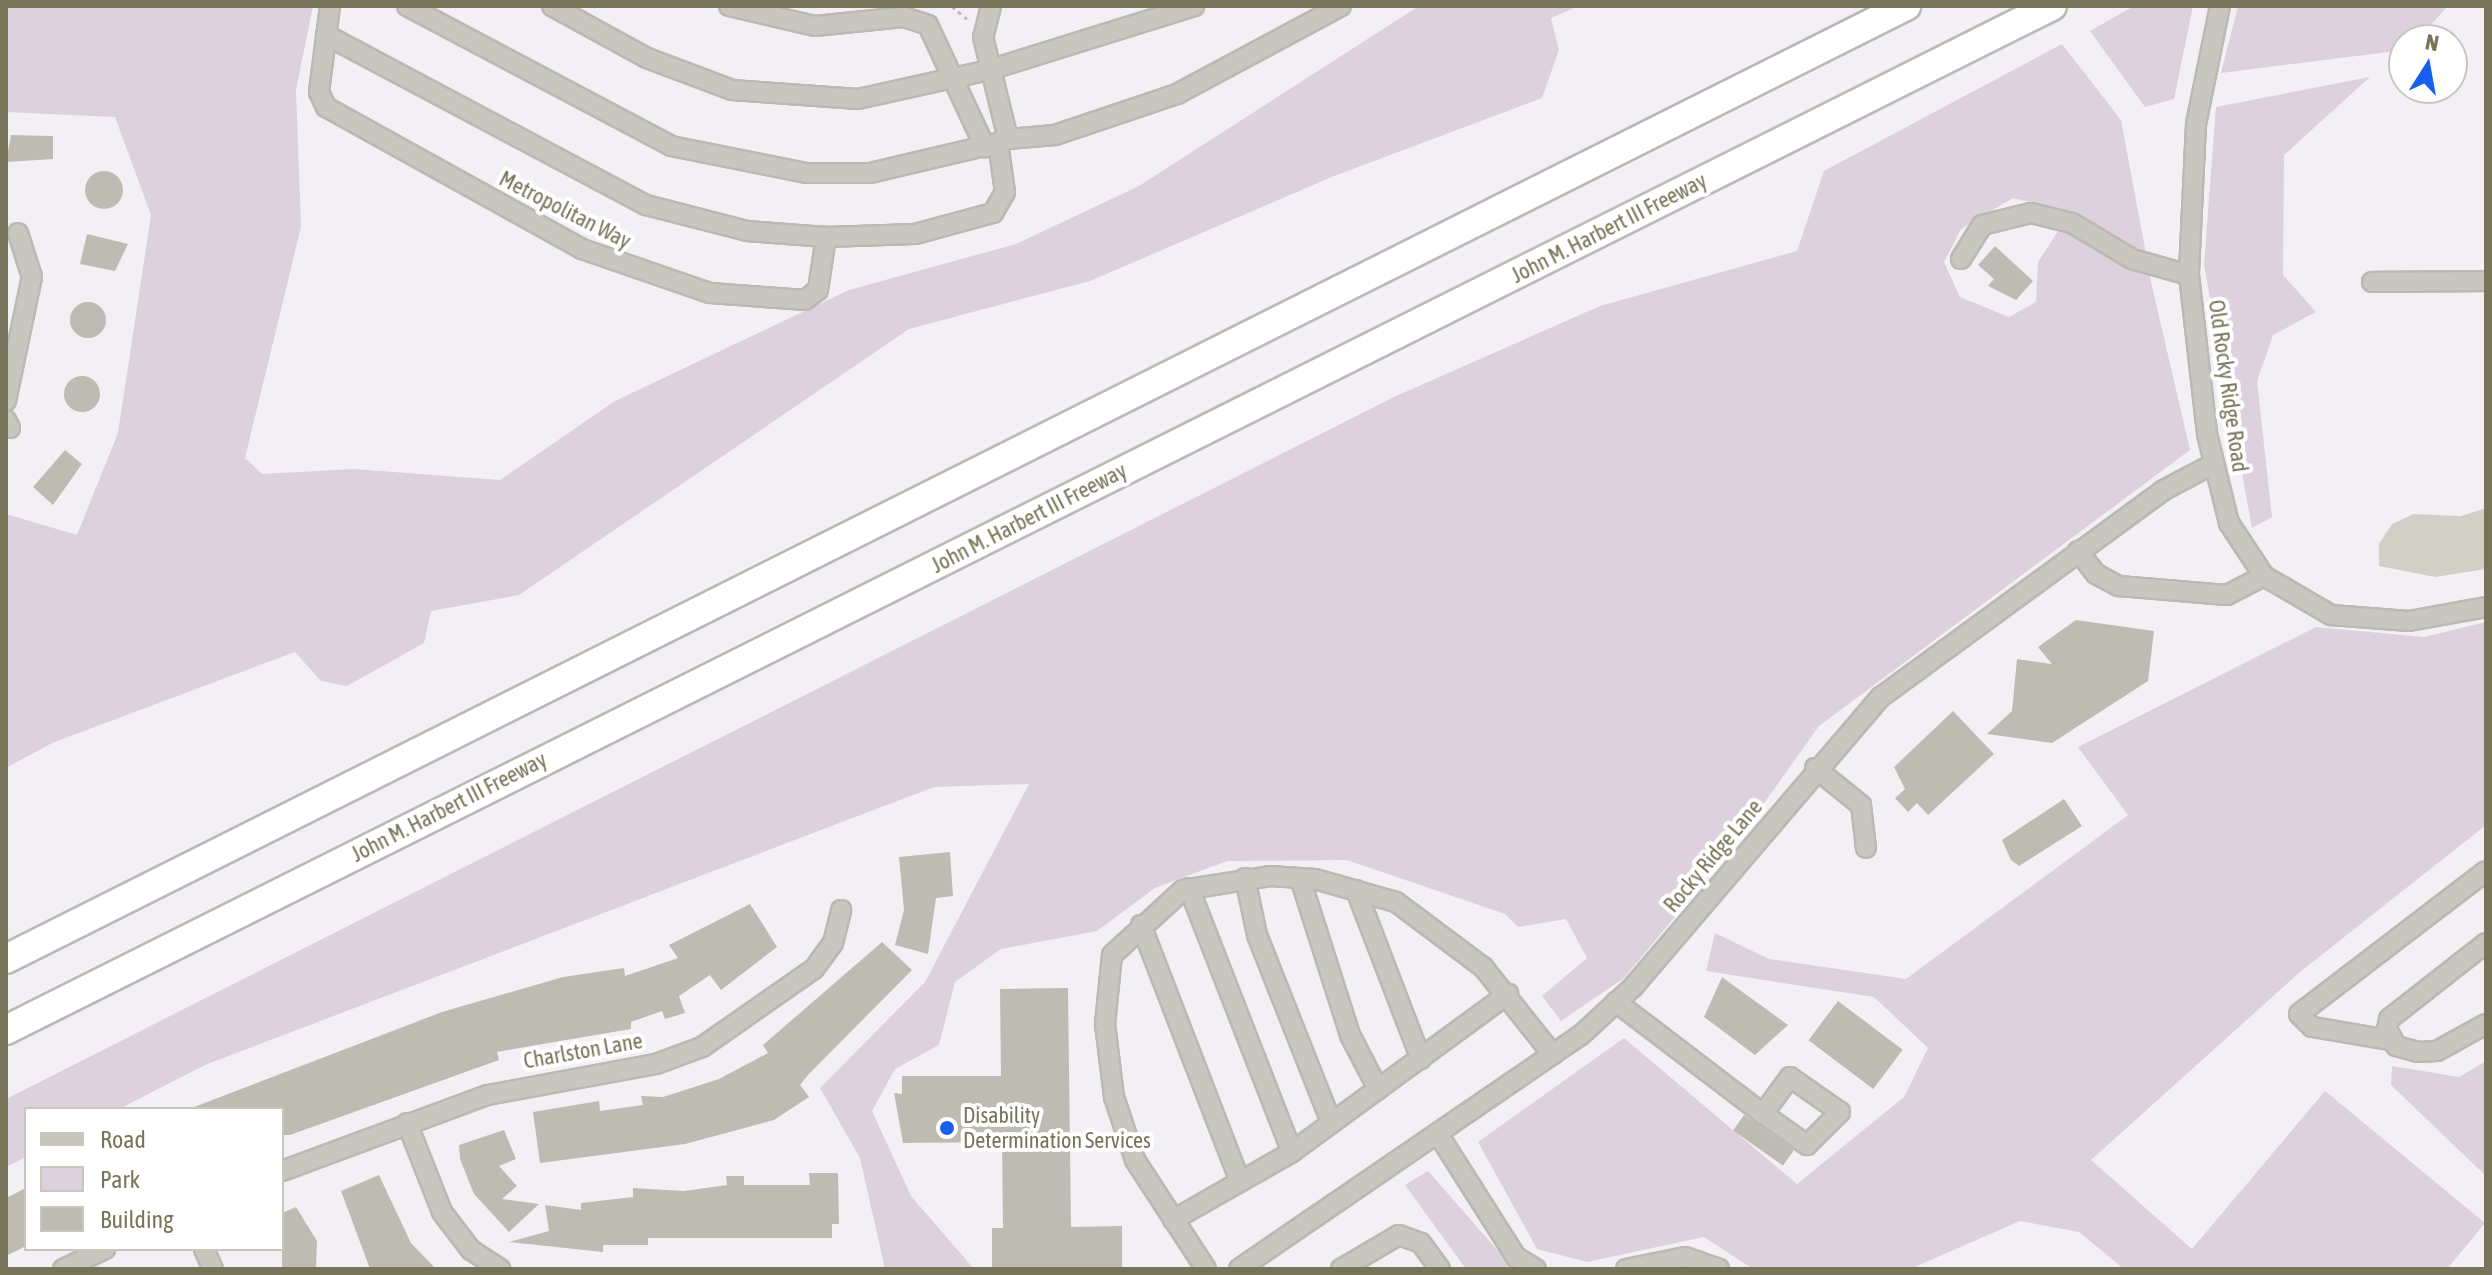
<!DOCTYPE html>
<style>
body{margin:0}
#map{position:relative;width:2492px;height:1275px;overflow:hidden;background:#f2f0f5;font-family:"Asap Condensed",sans-serif}
div>[style]{position:absolute}
[style*='--x']{left:calc(var(--x)*1px);top:calc(var(--y)*1px);width:calc(var(--w)*1px);rotate:calc(var(--a)*1deg)}
.green>*{inset:0;background:#dcd1dc}
.water>*{inset:0;background:#d2cfc6}
.building>*{inset:0;background:#bebcb2;transform-origin:0 0}
.round{border-radius:50%}
.path>*{height:3px;margin-top:-1.5px;transform-origin:0;background:repeating-linear-gradient(90deg,#bfbeb9 0 4px,transparent 0 8px)}
.roads{filter:drop-shadow(2px 0 #bab9b2) drop-shadow(-2px 0 #bab9b2) drop-shadow(0 2px #bab9b2) drop-shadow(0 -2px #bab9b2)}
.minor>*{height:18px;margin:-9px;padding:0 9px;transform-origin:9px;border-radius:9px;background:#c7c6bf}
.highway>*{height:28px;margin:-14px;padding:0 14px;transform-origin:14px;border-radius:14px;background:#fff}
.dots>*{width:22px;height:22px;translate:-50% -50%;box-sizing:border-box;border:4px solid #fff;border-radius:50%}
span{translate:-50% -50%;white-space:nowrap;text-align:center;line-height:1.15;-webkit-text-stroke:8px #fff;paint-order:stroke}
.street-label{font-size:22px;color:#78745a}
.poi-label{font-size:22px;color:#78745a}
.left{translate:0 -50%;text-align:left}
.frame{position:absolute;inset:0;border:8px solid #78745a;pointer-events:none}
.legend{position:absolute;left:24px;top:1107px;width:260px;height:144px;box-sizing:border-box;background:#fff;border:2px solid #c9c7bd;margin:0;padding:10px 14px;list-style:none;font-size:24px;color:#78745a}
.legend li{display:flex;align-items:center;gap:16px;height:40px}
.legend b{width:40px;border:2px solid #c9c7bd}
.north{position:absolute;left:2388px;top:24px;width:80px;height:80px;box-sizing:border-box;background:#fff;border:2px solid #c9c7bd;border-radius:50%;rotate:11deg;font-size:22px;font-weight:700;line-height:32px;text-align:center;color:#78745a}
.north::after{content:'';display:block;margin:auto;width:28px;height:36px;background:#195fed;clip-path:polygon(50% 0,100% 100%,50% 72%,0 100%)}
</style>
<div id="map">
<div class="green">
<div style="clip-path:polygon(6px 6px,313px 6px,296px 90px,301px 227px,245px 458px,262px 474px,354px 469px,500px 480px,615px 401px,849px 290px,1016px 244px,1139px 186px,1419px 6px,1579px 6px,1551px 18px,1559px 50px,1542px 98px,1334px 176px,1090px 281px,909px 329px,519px 595px,431px 611px,424px 643px,347px 686px,321px 681px,295px 652px,52px 743px,6px 768px,6px 514px,77px 535px,118px 433px,151px 215px,115px 117px,6px 112px)"></div>
<div style="clip-path:polygon(2134px 6px,2193px 6px,2174px 99px,2145px 107px,2090px 31px)"></div>
<div style="clip-path:polygon(2238px 6px,2448px 6px,2417px 40px,2404px 40px,2404px 50px,2221px 73px)"></div>
<div style="clip-path:polygon(2062px 44px,2121px 120px,2146px 254px,2071px 212px,2013px 198px,1961px 229px,1944px 262px,1960px 297px,2009px 317px,2036px 302px,2038px 262px,2060px 228px,2149px 273px,2190px 450px,1819px 726px,1732px 848px,1624px 978px,1561px 1021px,1542px 996px,1587px 958px,1566px 919px,1518px 927px,1505px 914px,1347px 860px,1227px 861px,1155px 888px,1097px 931px,1001px 949px,955px 982px,939px 1045px,895px 1069px,872px 1111px,911px 1196px,974px 1269px,885px 1269px,860px 1158px,820px 1088px,925px 982px,1029px 784px,934px 787px,205px 1065px,119px 1109px,26px 1109px,26px 1157px,6px 1167px,6px 1099px,1394px 397px,1600px 306px,1797px 251px,1824px 171px)"></div>
<div style="clip-path:polygon(2370px 77px,2284px 155px,2283px 275px,2316px 312px,2273px 335px,2257px 381px,2272px 517px,2252px 528px,2204px 265px,2216px 107px)"></div>
<div style="clip-path:polygon(2486px 622px,2486px 825px,2300px 972px,2091px 1160px,2192px 1249px,2325px 1091px,2485px 1223px,2447px 1269px,2124px 1269px,2079px 1232px,2020px 1221px,1910px 1269px,1753px 1269px,1704px 1237px,1587px 1262px,1537px 1249px,1478px 1142px,1624px 1038px,1797px 1184px,1904px 1097px,1928px 1048px,1874px 997px,1706px 971px,1715px 933px,1769px 959px,1906px 979px,2128px 815px,2078px 747px,2316px 627px,2424px 637px)"></div>
<div style="clip-path:polygon(2486px 1061px,2486px 1176px,2391px 1085px,2392px 1066px,2459px 1077px)"></div>
<div style="clip-path:polygon(1428px 1171px,1514px 1269px,1466px 1269px,1405px 1185px)"></div>
</div>
<div class="water">
<div style="clip-path:polygon(2486px 508px,2486px 569px,2435px 577px,2379px 566px,2379px 544px,2392px 524px,2414px 514px,2461px 516px)"></div>
</div>
<div class="building">
<div style="clip-path:polygon(11px 135px,53px 136px,53px 159px,6px 162px)"></div>
<div class="round" style="left:85px;top:171px;width:38px;height:38px"></div>
<div style="clip-path:polygon(87px 234px,128px 244px,115px 271px,80px 264px)"></div>
<div style="clip-path:polygon(1995px 246px,2033px 281px,2016px 300px,1988px 286px,1994px 279px,1978px 265px)"></div>
<div class="round" style="left:70px;top:302px;width:36px;height:36px"></div>
<div class="round" style="left:64px;top:376px;width:36px;height:36px"></div>
<div style="clip-path:polygon(65px 450px,82px 464px,53px 505px,33px 487px)"></div>
<div style="clip-path:polygon(2076px 620px,2154px 631px,2148px 681px,2052px 743px,1987px 734px,2012px 711px,2017px 659px,2052px 664px,2038px 647px)"></div>
<div style="clip-path:polygon(1953px 711px,1994px 754px,1928px 815px,1917px 803px,1908px 812px,1895px 798px,1905px 789px,1894px 767px)"></div>
<div style="clip-path:polygon(2064px 799px,2082px 826px,2019px 866px,2011px 860px,2002px 840px)"></div>
<div style="clip-path:polygon(950px 852px,953px 896px,936px 898px,928px 954px,895px 945px,904px 910px,899px 857px)"></div>
<div style="clip-path:polygon(750px 904px,777px 947px,721px 990px,710px 975px,679px 996px,685px 1013px,665px 1019px,662px 1011px,631px 1022px,631px 1029px,497px 1052px,499px 1060px,290px 1135px,282px 1135px,282px 1109px,189px 1109px,442px 1012px,563px 977px,624px 968px,625px 976px,678px 958px,669px 945px)"></div>
<div style="clip-path:polygon(882px 942px,912px 970px,809px 1074px,800px 1085px,809px 1097px,774px 1120px,685px 1144px,540px 1163px,533px 1112px,599px 1101px,600px 1111px,643px 1105px,641px 1096px,663px 1097px,719px 1079px,768px 1053px,763px 1045px)"></div>
<div style="clip-path:polygon(1722px 977px,1788px 1025px,1755px 1055px,1704px 1017px)"></div>
<div style="clip-path:polygon(1068px 988px,1071px 1227px,1122px 1226px,1122px 1269px,992px 1269px,992px 1228px,1003px 1228px,1002px 1142px,903px 1143px,894px 1093px,902px 1094px,902px 1076px,1001px 1076px,1000px 989px)"></div>
<div style="left:1838px;top:1001px;width:81px;height:49px;rotate:37deg"></div>
<div style="left:1744px;top:1115px;width:61px;height:19px;rotate:35deg"></div>
<div style="clip-path:polygon(504px 1130px,516px 1159px,499px 1166px,517px 1186px,502px 1199px,539px 1204px,509px 1232px,474px 1194px,460px 1159px,459px 1145px)"></div>
<div style="clip-path:polygon(809px 1173px,838px 1173px,839px 1224px,832px 1224px,832px 1238px,648px 1238px,648px 1245px,603px 1245px,603px 1252px,509px 1242px,549px 1231px,545px 1205px,581px 1210px,581px 1203px,633px 1197px,633px 1188px,684px 1191px,727px 1185px,726px 1176px,744px 1176px,744px 1185px,810px 1185px)"></div>
<div style="clip-path:polygon(379px 1175px,411px 1243px,436px 1269px,370px 1269px,341px 1191px)"></div>
<div style="clip-path:polygon(26px 1188px,26px 1246px,6px 1256px,6px 1198px)"></div>
<div style="clip-path:polygon(296px 1207px,317px 1241px,316px 1269px,282px 1269px,282px 1213px)"></div>
</div>
<div class="path">
<div style="--x:952;--y:6;--w:20;--a:41"></div>
</div>
<div class="roads">
<div class="minor">
<div style="--x:330;--y:6;--w:87;--a:97.3"></div>
<div style="--x:319;--y:92;--w:17;--a:65"></div>
<div style="--x:326;--y:107;--w:293;--a:29"></div>
<div style="--x:582;--y:249;--w:135;--a:19"></div>
<div style="--x:710;--y:293;--w:95;--a:4.2"></div>
<div style="--x:805;--y:300;--w:16;--a:-38"></div>
<div style="--x:818;--y:290;--w:54;--a:-81.4"></div>
<div style="--x:826;--y:237;--w:89;--a:-1.9"></div>
<div style="--x:915;--y:234;--w:81;--a:-15.1"></div>
<div style="--x:993;--y:213;--w:24;--a:-60"></div>
<div style="--x:1005;--y:192;--w:49;--a:-98.1"></div>
<div style="--x:998;--y:143;--w:11;--a:-22"></div>
<div style="--x:407;--y:6;--w:299;--a:27.9"></div>
<div style="--x:671;--y:146;--w:138;--a:11.3"></div>
<div style="--x:806;--y:173;--w:64;--a:0"></div>
<div style="--x:870;--y:173;--w:131;--a:-13.2"></div>
<div style="--x:552;--y:6;--w:108;--a:28.7"></div>
<div style="--x:647;--y:58;--w:91;--a:20.6"></div>
<div style="--x:732;--y:90;--w:126;--a:4.1"></div>
<div style="--x:858;--y:99;--w:134;--a:-12.5"></div>
<div style="--x:989;--y:70;--w:215;--a:-17.3"></div>
<div style="--x:729;--y:6;--w:88;--a:13.1"></div>
<div style="--x:815;--y:26;--w:89;--a:-5.8"></div>
<div style="--x:904;--y:17;--w:25;--a:18"></div>
<div style="--x:928;--y:25;--w:135;--a:65"></div>
<div style="--x:991;--y:6;--w:32;--a:104"></div>
<div style="--x:983;--y:37;--w:105;--a:76.2"></div>
<div style="--x:1008;--y:139;--w:47;--a:-4.9"></div>
<div style="--x:1055;--y:135;--w:129;--a:-18.6"></div>
<div style="--x:1177;--y:94;--w:186;--a:-28.2"></div>
<div style="--x:2220;--y:6;--w:120;--a:101.5"></div>
<div style="--x:2196;--y:124;--w:151;--a:92.7"></div>
<div style="--x:2189;--y:275;--w:160;--a:83.5"></div>
<div style="--x:2207;--y:434;--w:92;--a:76.1"></div>
<div style="--x:2229;--y:523;--w:64;--a:56.6"></div>
<div style="--x:2264;--y:576;--w:78;--a:30.2"></div>
<div style="--x:2331;--y:615;--w:78;--a:4.4"></div>
<div style="--x:2409;--y:621;--w:78;--a:-10.3"></div>
<div style="--x:326;--y:35;--w:362;--a:28"></div>
<div style="--x:646;--y:205;--w:104;--a:14.4"></div>
<div style="--x:747;--y:231;--w:79;--a:4.3"></div>
<div style="--x:1961;--y:259;--w:40;--a:-58"></div>
<div style="--x:1982;--y:225;--w:50;--a:-13.8"></div>
<div style="--x:2031;--y:213;--w:42;--a:13.7"></div>
<div style="--x:2072;--y:223;--w:70;--a:31"></div>
<div style="--x:2132;--y:259;--w:59;--a:15.7"></div>
<div style="--x:2372;--y:282;--w:114;--a:-0.5"></div>
<div style="--x:6;--y:401;--w:127;--a:-78.2"></div>
<div style="--x:32;--y:277;--w:46;--a:-107.7"></div>
<div style="--x:6;--y:420;--w:9;--a:63"></div>
<div style="--x:2078;--y:551;--w:29;--a:52"></div>
<div style="--x:2096;--y:574;--w:26;--a:28"></div>
<div style="--x:2119;--y:586;--w:108;--a:4.8"></div>
<div style="--x:2227;--y:595;--w:42;--a:-27.2"></div>
<div style="--x:1815;--y:768;--w:59;--a:38.8"></div>
<div style="--x:1861;--y:805;--w:43;--a:83.4"></div>
<div style="--x:1245;--y:878;--w:58;--a:78.1"></div>
<div style="--x:1257;--y:935;--w:201;--a:68.4"></div>
<div style="--x:1300;--y:878;--w:165;--a:72.3"></div>
<div style="--x:1350;--y:1035;--w:61;--a:62.6"></div>
<div style="--x:1189;--y:888;--w:283;--a:68.7"></div>
<div style="--x:1356;--y:890;--w:181;--a:69"></div>
<div style="--x:1141;--y:925;--w:274;--a:68.9"></div>
<div style="--x:2486;--y:943;--w:123;--a:141.9"></div>
<div style="--x:2389;--y:1019;--w:10;--a:101"></div>
<div style="--x:2387;--y:1029;--w:19;--a:62"></div>
<div style="--x:2396;--y:1046;--w:23;--a:15"></div>
<div style="--x:2418;--y:1052;--w:19;--a:-3"></div>
<div style="--x:2437;--y:1051;--w:56;--a:-28.9"></div>
<div style="--x:1616;--y:1002;--w:185;--a:37.3"></div>
<div style="--x:1763;--y:1114;--w:54;--a:35.2"></div>
<div style="--x:1807;--y:1145;--w:47;--a:-45"></div>
<div style="--x:1840;--y:1112;--w:61;--a:-145"></div>
<div style="--x:1790;--y:1077;--w:46;--a:126.1"></div>
<div style="--x:2389;--y:1040;--w:78;--a:-170.4"></div>
<div style="--x:2312;--y:1027;--w:18;--a:-135"></div>
<div style="--x:2299;--y:1014;--w:235;--a:-37.4"></div>
<div style="--x:407;--y:1123;--w:96;--a:68.5"></div>
<div style="--x:442;--y:1212;--w:48;--a:52.7"></div>
<div style="--x:471;--y:1250;--w:35;--a:33"></div>
<div style="--x:1438;--y:1134;--w:146;--a:57.6"></div>
<div style="--x:1516;--y:1257;--w:23;--a:31"></div>
<div style="--x:282;--y:1171;--w:220;--a:-20.3"></div>
<div style="--x:488;--y:1095;--w:171;--a:-10.5"></div>
<div style="--x:656;--y:1064;--w:49;--a:-20.3"></div>
<div style="--x:702;--y:1047;--w:136;--a:-34.9"></div>
<div style="--x:814;--y:969;--w:32;--a:-54"></div>
<div style="--x:833;--y:943;--w:34;--a:-76"></div>
<div style="--x:1173;--y:1220;--w:137;--a:-29.7"></div>
<div style="--x:1292;--y:1152;--w:268;--a:-36.2"></div>
<div style="--x:204;--y:1249;--w:22;--a:66"></div>
<div style="--x:63;--y:1269;--w:47;--a:-25.5"></div>
<div style="--x:1206;--y:1269;--w:130;--a:-123.1"></div>
<div style="--x:1135;--y:1160;--w:66;--a:-108.4"></div>
<div style="--x:1114;--y:1097;--w:74;--a:-97"></div>
<div style="--x:1105;--y:1024;--w:69;--a:-84.2"></div>
<div style="--x:1112;--y:955;--w:96;--a:-42.5"></div>
<div style="--x:1183;--y:890;--w:88;--a:-9.1"></div>
<div style="--x:1270;--y:876;--w:45;--a:3.8"></div>
<div style="--x:1315;--y:879;--w:84;--a:15.9"></div>
<div style="--x:1396;--y:902;--w:109;--a:36.8"></div>
<div style="--x:1483;--y:967;--w:112;--a:51.5"></div>
<div style="--x:1239;--y:1269;--w:414;--a:-34.4"></div>
<div style="--x:1581;--y:1035;--w:71;--a:-42.7"></div>
<div style="--x:1633;--y:987;--w:382;--a:-49.5"></div>
<div style="--x:1881;--y:697;--w:348;--a:-36.2"></div>
<div style="--x:2162;--y:491;--w:58;--a:-27.9"></div>
<div style="--x:1341;--y:1269;--w:67;--a:-30.4"></div>
<div style="--x:1399;--y:1235;--w:23;--a:20"></div>
<div style="--x:1421;--y:1243;--w:32;--a:54"></div>
<div style="--x:1626;--y:1269;--w:60;--a:-11.5"></div>
<div style="--x:1685;--y:1257;--w:36;--a:19"></div>
</div>
<div class="highway">
<div style="--x:6;--y:959;--w:2126;--a:-26.64"></div>
<div style="--x:6;--y:1030;--w:2288;--a:-26.59"></div>
</div>
</div>
<div class="dots">
<div style="left:947px;top:1128px;background:#195fed"></div>
</div>
<div class="street-label">
<span style="left:565px;top:210px;rotate:27deg">Metropolitan Way</span>
<span style="left:1609px;top:228px;rotate:-27deg">John M. Harbert III Freeway</span>
<span style="left:2228px;top:386px;rotate:82deg">Old Rocky Ridge Road</span>
<span style="left:1029px;top:518px;rotate:-27deg">John M. Harbert III Freeway</span>
<span style="left:449px;top:807px;rotate:-27deg">John M. Harbert III Freeway</span>
<span style="left:1713px;top:856px;rotate:-50deg">Rocky Ridge Lane</span>
<span style="left:583px;top:1051px;rotate:-10deg">Charlston Lane</span>
</div>
<div class="poi-label">
<span class="left" style="left:963px;top:1128px">Disability<br>Determination Services</span>
</div>
<div class="frame"></div>
<ul class="legend">
<li><b style="height:10px;background:#c7c6bf"></b>Road</li>
<li><b style="height:22px;background:#dcd1dc"></b>Park</li>
<li><b style="height:22px;background:#bebcb2"></b>Building</li>
</ul>
<div class="north">N</div>
</div>
